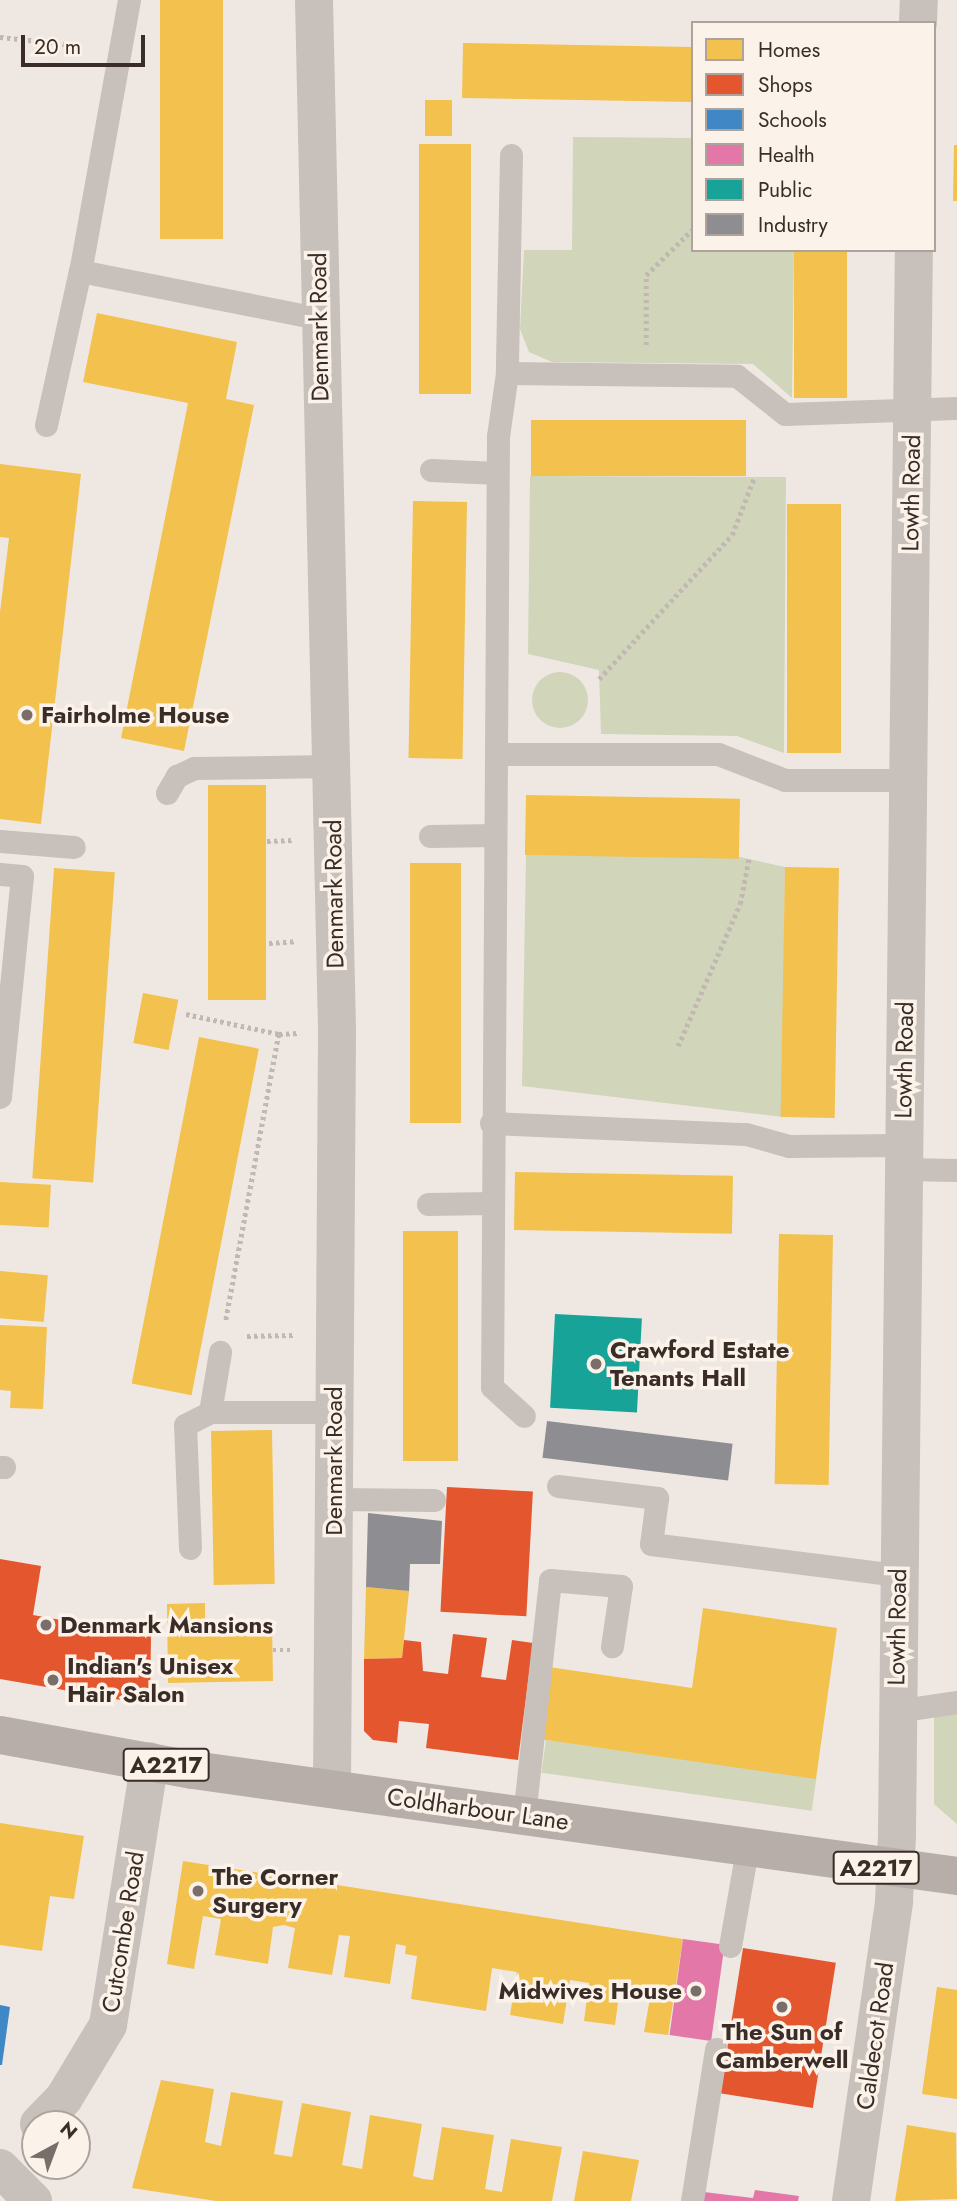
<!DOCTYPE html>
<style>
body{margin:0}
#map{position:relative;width:957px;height:2201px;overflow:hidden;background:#efe8e2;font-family:Jost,sans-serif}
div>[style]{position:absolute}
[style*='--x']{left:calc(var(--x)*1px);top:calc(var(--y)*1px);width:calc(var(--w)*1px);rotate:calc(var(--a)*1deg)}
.green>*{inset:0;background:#d1d5ba;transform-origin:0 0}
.round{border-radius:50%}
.homes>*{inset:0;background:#f2c14e;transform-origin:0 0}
.shops>*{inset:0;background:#e4572e;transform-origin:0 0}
.schools>*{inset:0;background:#3f88c5}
.health>*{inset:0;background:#e377a8;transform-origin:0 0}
.public>*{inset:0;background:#17a398;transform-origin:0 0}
.industry>*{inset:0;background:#8d8d92;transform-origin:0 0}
.path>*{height:4.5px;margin-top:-2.25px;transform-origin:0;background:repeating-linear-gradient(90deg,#c1b8b2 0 3.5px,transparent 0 7px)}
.lane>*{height:23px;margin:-11.5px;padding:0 11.5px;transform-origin:11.5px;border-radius:11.5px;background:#c8c0ba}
.street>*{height:38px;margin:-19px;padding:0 19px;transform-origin:19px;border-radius:19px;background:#c8c0ba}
.primary>*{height:38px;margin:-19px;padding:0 19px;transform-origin:19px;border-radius:19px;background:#b7aea9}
.dots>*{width:19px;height:19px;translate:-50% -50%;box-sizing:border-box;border:4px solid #fbf2e9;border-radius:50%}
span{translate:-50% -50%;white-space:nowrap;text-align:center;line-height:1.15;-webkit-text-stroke:7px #fbf2e9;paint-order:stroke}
.shield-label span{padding:2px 5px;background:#fbf2e9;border:2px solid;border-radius:5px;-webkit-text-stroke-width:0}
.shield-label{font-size:23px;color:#3a2d28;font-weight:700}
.street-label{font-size:24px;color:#3a2d28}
.poi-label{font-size:24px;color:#3a2d28;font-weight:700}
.left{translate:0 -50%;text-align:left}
.right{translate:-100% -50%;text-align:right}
.legend{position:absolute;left:691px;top:21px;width:245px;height:231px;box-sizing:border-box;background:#fbf2e9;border:2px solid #aea39c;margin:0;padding:9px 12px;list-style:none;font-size:21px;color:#3a2d28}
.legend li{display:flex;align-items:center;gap:14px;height:35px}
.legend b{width:35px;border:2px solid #aea39c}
.north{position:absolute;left:21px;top:2110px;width:70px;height:70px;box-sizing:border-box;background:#fbf2e9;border:2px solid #aea39c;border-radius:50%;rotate:41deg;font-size:19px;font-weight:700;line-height:28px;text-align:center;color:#3a2d28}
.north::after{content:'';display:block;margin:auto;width:24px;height:32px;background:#796e69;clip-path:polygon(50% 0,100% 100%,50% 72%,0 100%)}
.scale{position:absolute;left:21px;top:35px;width:124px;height:32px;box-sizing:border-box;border:4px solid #3a2d28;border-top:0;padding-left:9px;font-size:21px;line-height:24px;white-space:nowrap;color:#3a2d28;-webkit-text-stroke:5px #fbf2e9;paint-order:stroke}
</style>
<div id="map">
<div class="green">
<div style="clip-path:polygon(573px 137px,693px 138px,693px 250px,794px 250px,792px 398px,753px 364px,552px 362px,529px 352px,520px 329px,524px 250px,572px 250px)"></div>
<div style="clip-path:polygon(530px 476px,786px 477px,784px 753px,737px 736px,601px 734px,599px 670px,528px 654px)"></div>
<div class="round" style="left:532px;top:672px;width:56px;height:56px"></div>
<div style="clip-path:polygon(526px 855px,740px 857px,785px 867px,783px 1117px,522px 1086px)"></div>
<div style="clip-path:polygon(957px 1713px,957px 1824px,934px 1804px,934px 1717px)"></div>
<div style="left:546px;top:1740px;width:273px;height:33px;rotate:8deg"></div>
</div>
<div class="homes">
<div style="left:160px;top:0;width:63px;height:239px"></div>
<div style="left:463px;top:43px;width:230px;height:55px;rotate:1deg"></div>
<div style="left:425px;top:100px;width:27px;height:36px"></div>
<div style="left:419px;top:144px;width:52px;height:250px"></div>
<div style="clip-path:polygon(954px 145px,957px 145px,957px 201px,953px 201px)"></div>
<div style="left:794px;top:250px;width:53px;height:148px"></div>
<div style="clip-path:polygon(97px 313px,237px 342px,226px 399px,254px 405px,184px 751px,121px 738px,188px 403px,83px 382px)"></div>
<div style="left:531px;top:420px;width:215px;height:56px"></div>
<div style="clip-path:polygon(0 464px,81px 474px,41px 824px,0 819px,0 612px,9px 538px,0 537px)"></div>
<div style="left:413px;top:501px;width:54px;height:257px;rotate:1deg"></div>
<div style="left:787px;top:504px;width:54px;height:249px"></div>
<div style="left:208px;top:785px;width:58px;height:215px"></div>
<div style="left:526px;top:795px;width:214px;height:60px;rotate:1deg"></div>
<div style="left:410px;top:863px;width:51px;height:260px"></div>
<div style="left:785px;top:867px;width:54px;height:250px;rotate:1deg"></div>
<div style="left:54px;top:868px;width:61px;height:311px;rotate:4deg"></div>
<div style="left:143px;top:993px;width:36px;height:51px;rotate:11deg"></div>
<div style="left:199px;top:1037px;width:61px;height:353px;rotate:11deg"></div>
<div style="left:515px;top:1172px;width:218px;height:58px;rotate:1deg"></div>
<div style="left:0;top:1182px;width:51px;height:43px;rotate:3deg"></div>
<div style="left:458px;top:1231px;width:230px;height:55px;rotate:90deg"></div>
<div style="left:779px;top:1234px;width:54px;height:250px;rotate:1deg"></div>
<div style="left:0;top:1271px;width:48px;height:47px;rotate:5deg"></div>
<div style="clip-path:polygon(0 1325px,47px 1327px,43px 1409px,10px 1408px,11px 1391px,0 1390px)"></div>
<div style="left:272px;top:1430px;width:154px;height:61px;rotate:89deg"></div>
<div style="clip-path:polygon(366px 1587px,409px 1591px,402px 1658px,364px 1659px)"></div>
<div style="clip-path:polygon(205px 1603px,205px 1625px,272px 1624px,273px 1681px,168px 1683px,167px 1604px)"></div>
<div style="clip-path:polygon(703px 1608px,837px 1628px,816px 1779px,539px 1739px,549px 1667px,692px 1688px)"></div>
<div style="clip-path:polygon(0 1823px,84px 1836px,74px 1899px,50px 1896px,42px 1951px,0 1945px)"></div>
<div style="clip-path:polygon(183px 1861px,683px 1939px,668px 2035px,644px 2032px,651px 1992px,620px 1988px,615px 2025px,584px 2021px,589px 1983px,570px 1980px,563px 2024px,510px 2015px,517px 1972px,492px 1968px,486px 2011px,411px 1999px,417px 1956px,405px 1954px,406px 1946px,396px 1944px,390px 1984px,344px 1977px,350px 1936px,339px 1935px,332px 1975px,288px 1968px,295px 1928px,284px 1925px,273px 1927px,268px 1964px,215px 1955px,221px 1919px,203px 1916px,194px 1969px,167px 1964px)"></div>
<div style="clip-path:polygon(937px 1987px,957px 1990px,957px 2099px,922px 2094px)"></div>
<div style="clip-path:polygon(161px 2080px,214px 2089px,205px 2142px,221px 2146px,231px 2092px,283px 2101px,274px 2154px,292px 2157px,302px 2103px,351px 2112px,342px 2165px,362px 2169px,370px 2115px,422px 2124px,413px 2176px,423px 2179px,433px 2180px,442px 2127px,494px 2135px,485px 2189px,502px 2192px,511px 2139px,562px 2147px,552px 2201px,216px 2201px,132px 2188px)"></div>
<div style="clip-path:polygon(907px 2125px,956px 2133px,957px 2199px,895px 2201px)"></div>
<div style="clip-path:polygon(583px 2151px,639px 2160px,631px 2201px,574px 2201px)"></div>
</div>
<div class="shops">
<div style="left:447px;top:1487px;width:86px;height:125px;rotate:3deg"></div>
<div style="clip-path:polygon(0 1559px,41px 1566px,33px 1615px,151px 1636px,150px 1705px,0 1679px)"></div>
<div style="clip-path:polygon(453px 1634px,487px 1638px,481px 1677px,506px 1680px,512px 1640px,533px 1643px,518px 1760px,426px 1748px,429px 1724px,399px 1721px,397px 1743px,373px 1740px,364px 1731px,364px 1659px,402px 1658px,404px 1640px,421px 1642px,423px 1671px,448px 1674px)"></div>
<div style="left:743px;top:1948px;width:94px;height:147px;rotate:9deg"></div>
</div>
<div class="schools">
<div style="clip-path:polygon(0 2005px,10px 2007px,2px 2065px,0 2065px)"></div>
</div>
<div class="health">
<div style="left:683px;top:1939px;width:42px;height:97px;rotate:8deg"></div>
<div style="clip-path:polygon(755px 2190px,799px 2196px,798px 2201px,703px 2201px,704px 2192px,753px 2198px)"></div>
</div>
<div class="public">
<div style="left:555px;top:1314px;width:87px;height:94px;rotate:3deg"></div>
</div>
<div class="industry">
<div style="left:547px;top:1421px;width:187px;height:37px;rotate:7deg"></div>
<div style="clip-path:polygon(368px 1513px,442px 1521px,440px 1564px,410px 1564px,409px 1591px,366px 1587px)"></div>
</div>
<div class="path">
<div style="--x:0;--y:37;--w:66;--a:6.1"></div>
<div style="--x:646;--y:345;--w:70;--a:-90"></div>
<div style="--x:646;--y:275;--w:66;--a:-44.4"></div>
<div style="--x:599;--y:679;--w:196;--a:-47.3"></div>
<div style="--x:732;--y:535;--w:61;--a:-68.9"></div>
<div style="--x:267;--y:841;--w:26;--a:-2"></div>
<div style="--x:269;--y:943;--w:26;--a:-4"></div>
<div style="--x:186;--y:1014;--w:95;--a:12.1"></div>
<div style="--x:279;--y:1034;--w:291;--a:100.5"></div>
<div style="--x:279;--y:1034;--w:20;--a:-3"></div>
<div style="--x:678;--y:1046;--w:155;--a:-66.4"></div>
<div style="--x:740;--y:904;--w:47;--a:-78.9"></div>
<div style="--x:247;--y:1336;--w:47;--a:-1.2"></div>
<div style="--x:273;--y:1650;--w:21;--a:0"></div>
</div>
<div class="lane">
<div style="--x:129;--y:0;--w:275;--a:100.2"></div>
<div style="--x:80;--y:271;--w:243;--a:11.2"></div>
<div style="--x:511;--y:155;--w:218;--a:91.1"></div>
<div style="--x:507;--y:373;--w:64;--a:98.1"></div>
<div style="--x:498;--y:436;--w:951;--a:90.36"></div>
<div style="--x:492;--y:1387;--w:43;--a:42.2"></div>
<div style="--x:507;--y:373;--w:230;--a:0.7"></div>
<div style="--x:737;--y:376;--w:61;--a:38.4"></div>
<div style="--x:785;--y:414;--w:172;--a:-2"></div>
<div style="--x:46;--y:425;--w:158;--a:-77.6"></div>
<div style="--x:431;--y:470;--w:66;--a:2.6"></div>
<div style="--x:496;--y:754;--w:222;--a:0"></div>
<div style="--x:718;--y:754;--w:72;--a:21.2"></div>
<div style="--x:785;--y:780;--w:121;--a:0"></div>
<div style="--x:167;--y:793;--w:20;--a:-60"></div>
<div style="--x:177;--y:776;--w:19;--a:-25"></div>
<div style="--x:194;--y:768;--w:137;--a:-0.8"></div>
<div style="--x:430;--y:836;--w:65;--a:-0.9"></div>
<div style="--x:0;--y:841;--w:74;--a:4.6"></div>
<div style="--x:0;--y:874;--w:22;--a:5"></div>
<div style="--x:22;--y:876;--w:222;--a:95.7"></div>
<div style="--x:491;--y:1123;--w:255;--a:2.5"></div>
<div style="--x:746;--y:1134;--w:45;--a:15.6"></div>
<div style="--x:789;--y:1146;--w:114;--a:-0.5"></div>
<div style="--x:902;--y:1169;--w:55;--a:1"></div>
<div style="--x:428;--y:1204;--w:63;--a:-0.9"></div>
<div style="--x:210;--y:1412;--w:61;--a:-80.5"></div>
<div style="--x:0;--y:1467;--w:4;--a:0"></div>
<div style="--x:558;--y:1486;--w:100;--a:6.9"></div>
<div style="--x:657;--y:1498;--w:46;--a:97.4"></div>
<div style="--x:651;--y:1544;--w:249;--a:7.2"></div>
<div style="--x:334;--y:1499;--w:100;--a:0.6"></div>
<div style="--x:190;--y:1548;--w:123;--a:-92.3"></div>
<div style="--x:185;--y:1425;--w:28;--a:-27"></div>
<div style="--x:210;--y:1412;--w:122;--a:0"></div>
<div style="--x:896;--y:1711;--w:62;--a:-8.4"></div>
<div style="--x:524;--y:1816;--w:237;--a:-83.7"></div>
<div style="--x:550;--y:1580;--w:71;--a:4.8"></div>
<div style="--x:621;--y:1586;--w:61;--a:98.5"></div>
<div style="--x:730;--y:1946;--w:97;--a:-80"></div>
<div style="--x:692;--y:2201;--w:154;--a:-81"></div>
</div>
<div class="street">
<div style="--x:314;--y:0;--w:1032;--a:88.72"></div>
<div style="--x:337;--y:1032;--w:756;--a:90.38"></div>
<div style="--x:918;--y:23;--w:23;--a:-88"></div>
<div style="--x:39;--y:2124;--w:36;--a:-46"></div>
<div style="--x:64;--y:2098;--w:85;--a:-58.9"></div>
<div style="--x:108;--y:2025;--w:267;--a:-81"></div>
<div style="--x:0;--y:2168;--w:47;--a:45"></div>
<div style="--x:851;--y:2201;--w:303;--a:-81.8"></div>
<div style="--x:894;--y:1901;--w:67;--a:-87.4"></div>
<div style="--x:897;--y:1834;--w:1584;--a:-89.39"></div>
</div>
<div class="primary">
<div style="--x:0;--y:1735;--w:196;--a:10.3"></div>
<div style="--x:193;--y:1770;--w:771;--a:7.9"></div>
</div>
<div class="dots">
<div style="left:27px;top:715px;background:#796e69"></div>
<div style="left:596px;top:1364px;background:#796e69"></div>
<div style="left:46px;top:1625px;background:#796e69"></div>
<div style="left:53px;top:1680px;background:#796e69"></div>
<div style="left:198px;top:1891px;background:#796e69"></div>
<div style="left:696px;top:1991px;background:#796e69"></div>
<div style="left:782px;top:2007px;background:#796e69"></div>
</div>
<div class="shield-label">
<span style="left:166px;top:1765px">A2217</span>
<span style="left:876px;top:1868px">A2217</span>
</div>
<div class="street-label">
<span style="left:319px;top:327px;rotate:-91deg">Denmark Road</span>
<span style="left:911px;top:493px;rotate:-89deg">Lowth Road</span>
<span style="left:334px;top:894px;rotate:-91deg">Denmark Road</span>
<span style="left:904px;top:1060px;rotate:-89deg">Lowth Road</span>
<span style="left:334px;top:1461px;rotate:-90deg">Denmark Road</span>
<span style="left:897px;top:1627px;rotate:-89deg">Lowth Road</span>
<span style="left:478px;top:1809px;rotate:8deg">Coldharbour Lane</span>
<span style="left:123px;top:1932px;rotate:-81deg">Cutcombe Road</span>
<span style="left:875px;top:2036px;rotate:-82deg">Caldecot Road</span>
</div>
<div class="poi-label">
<span class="left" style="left:41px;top:715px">Fairholme House</span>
<span class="left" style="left:610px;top:1364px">Crawford Estate<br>Tenants Hall</span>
<span class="left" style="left:60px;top:1625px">Denmark Mansions</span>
<span class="left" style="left:67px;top:1680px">Indian's Unisex<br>Hair Salon</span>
<span class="left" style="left:212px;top:1891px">The Corner<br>Surgery</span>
<span class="right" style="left:682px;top:1991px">Midwives House</span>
<span style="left:782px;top:2046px">The Sun of<br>Camberwell</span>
</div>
<ul class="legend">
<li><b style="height:19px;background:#f2c14e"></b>Homes</li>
<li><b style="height:19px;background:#e4572e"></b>Shops</li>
<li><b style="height:19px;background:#3f88c5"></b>Schools</li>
<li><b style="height:19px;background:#e377a8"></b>Health</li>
<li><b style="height:19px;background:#17a398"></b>Public</li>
<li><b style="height:19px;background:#8d8d92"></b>Industry</li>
</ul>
<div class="north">N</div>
<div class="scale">20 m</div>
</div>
